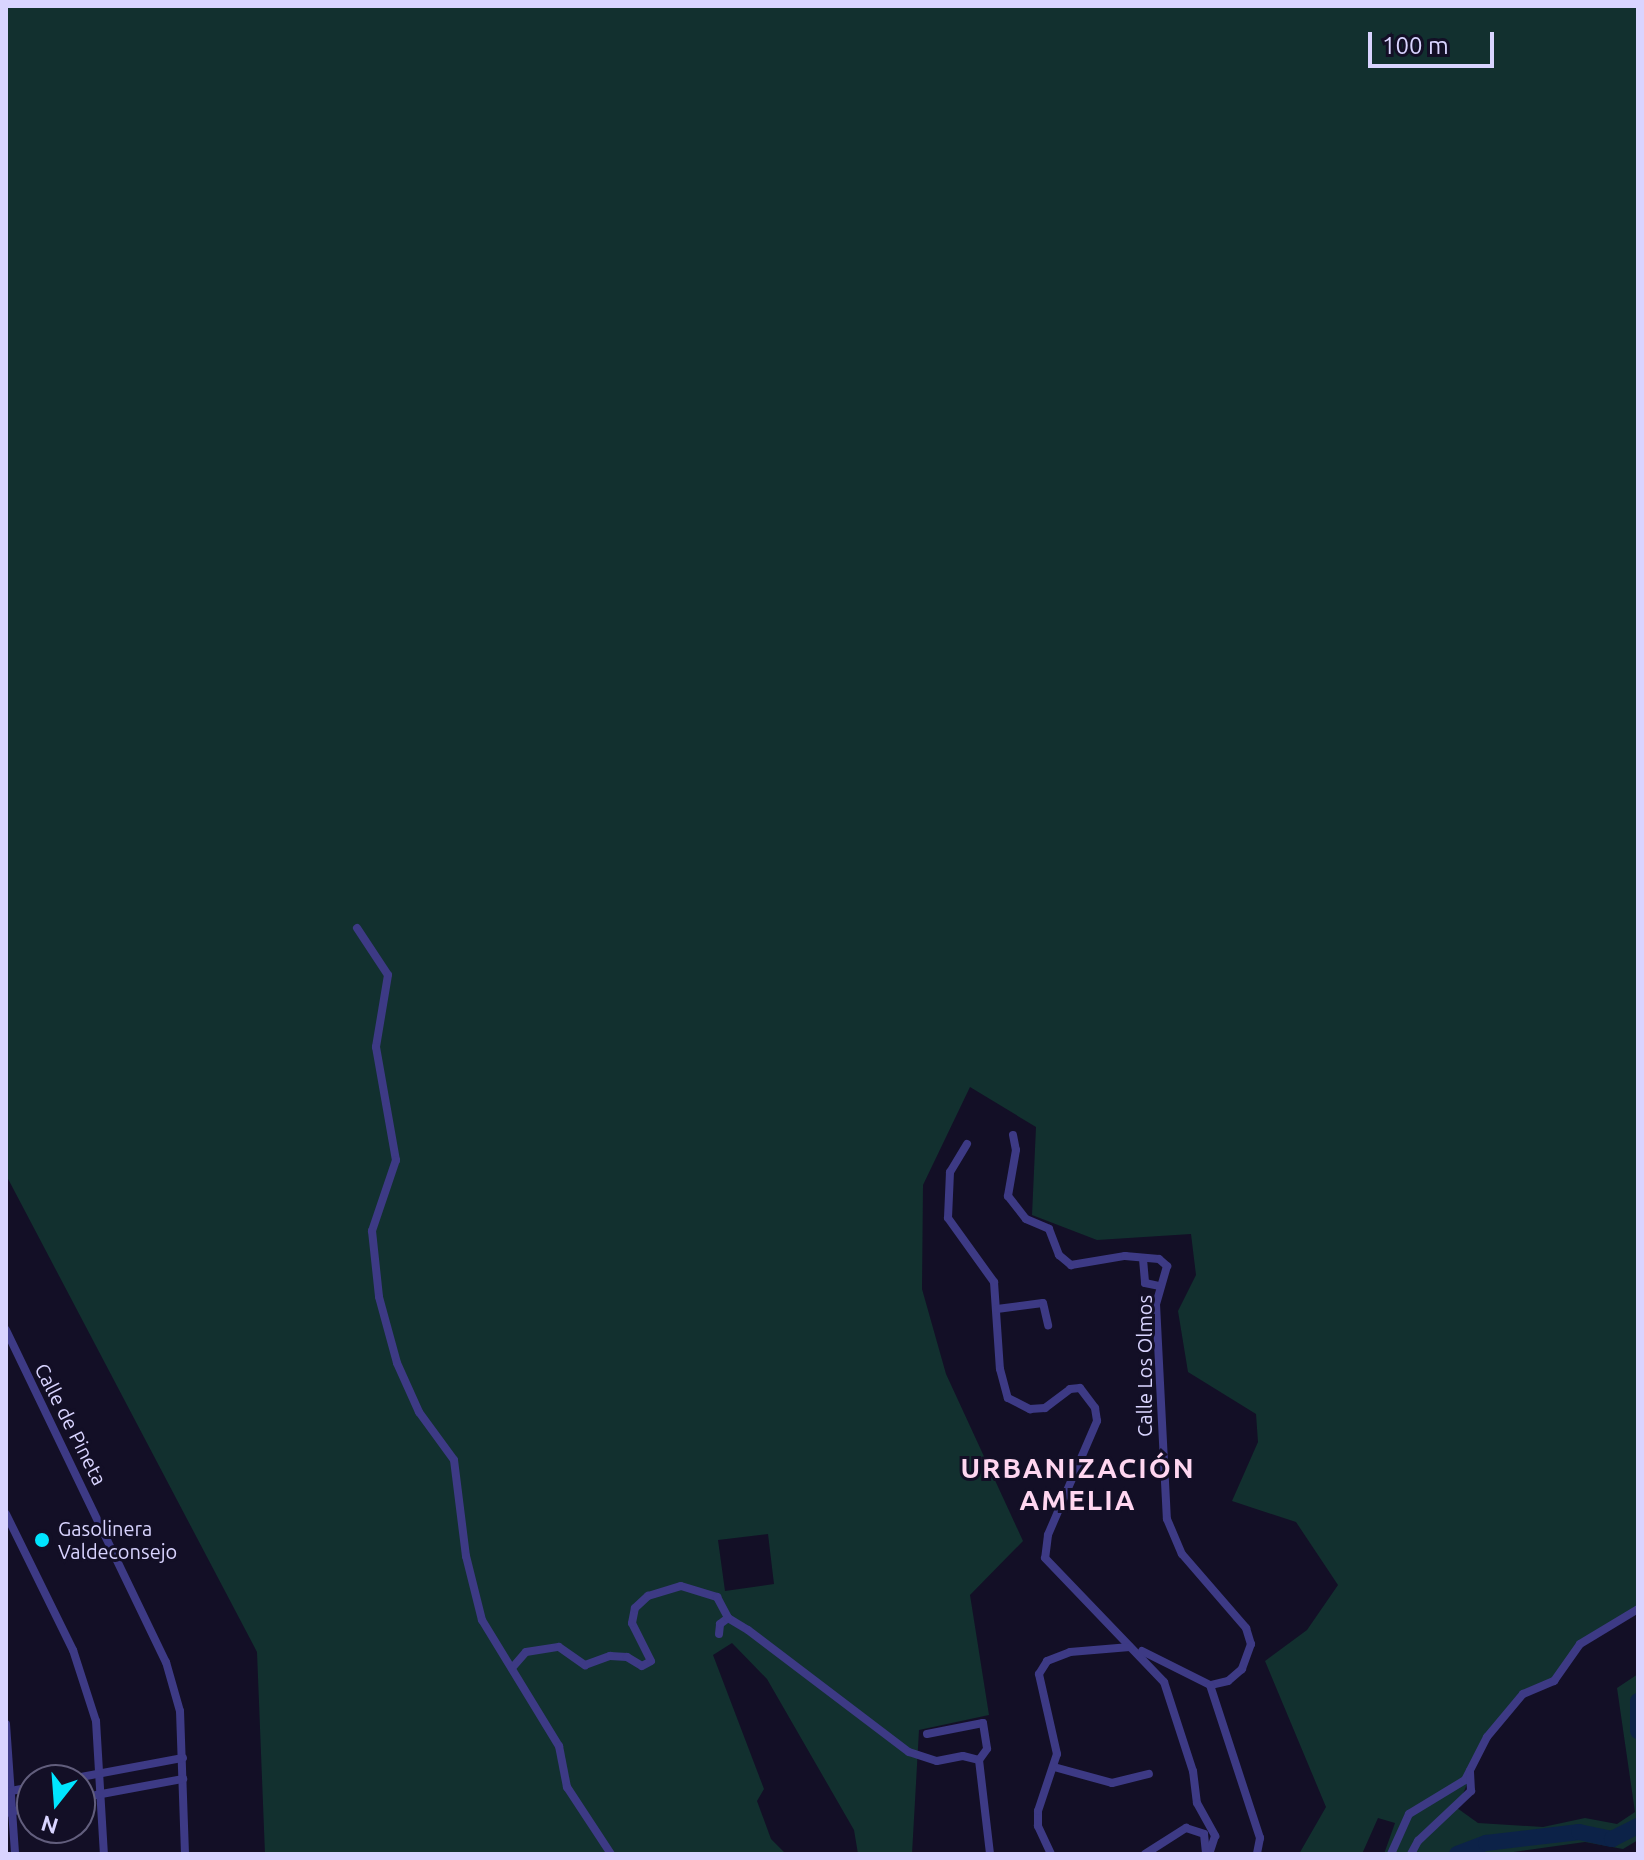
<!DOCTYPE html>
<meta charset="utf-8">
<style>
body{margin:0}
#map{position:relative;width:1644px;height:1860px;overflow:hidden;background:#130f26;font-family:Ubuntu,sans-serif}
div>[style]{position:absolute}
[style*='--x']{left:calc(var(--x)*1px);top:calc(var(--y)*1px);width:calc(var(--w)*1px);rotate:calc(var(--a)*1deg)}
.green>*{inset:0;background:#12302f}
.river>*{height:16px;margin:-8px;padding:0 8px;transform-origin:8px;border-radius:8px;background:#0c2248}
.street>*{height:8px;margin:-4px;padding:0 4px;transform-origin:4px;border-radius:4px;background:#3d3a85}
.dots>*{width:22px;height:22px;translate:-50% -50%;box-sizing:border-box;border:4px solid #130f26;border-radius:50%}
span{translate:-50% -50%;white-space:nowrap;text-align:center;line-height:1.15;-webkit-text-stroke:6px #130f26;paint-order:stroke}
.street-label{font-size:20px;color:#d9d4ff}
.poi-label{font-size:20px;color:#d9d4ff}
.left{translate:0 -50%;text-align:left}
.district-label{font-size:28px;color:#ffd6f0;font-weight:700;letter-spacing:2px}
.frame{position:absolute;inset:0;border:8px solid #d9d4ff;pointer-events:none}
.north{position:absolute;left:16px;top:1764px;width:80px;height:80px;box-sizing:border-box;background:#130f26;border:2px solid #625e7d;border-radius:50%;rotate:197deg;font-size:22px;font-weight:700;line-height:32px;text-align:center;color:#d9d4ff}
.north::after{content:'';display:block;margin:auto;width:28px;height:36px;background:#00e5ff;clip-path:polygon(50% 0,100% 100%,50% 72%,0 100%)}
.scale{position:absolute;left:1368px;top:32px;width:126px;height:36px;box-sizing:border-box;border:4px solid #d9d4ff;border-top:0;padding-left:10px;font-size:24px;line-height:28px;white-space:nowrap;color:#d9d4ff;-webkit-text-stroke:6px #130f26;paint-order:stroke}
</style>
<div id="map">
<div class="green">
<div style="clip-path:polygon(evenodd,6px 6px,1638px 6px,1638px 1610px,1580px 1644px,1554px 1681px,1523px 1695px,1487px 1737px,1457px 1808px,1478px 1823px,1543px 1827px,1585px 1818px,1617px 1824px,1635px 1812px,1617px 1688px,1638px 1674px,1638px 1840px,1623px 1849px,1585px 1842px,1499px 1854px,1384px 1854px,1395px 1823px,1378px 1818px,1362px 1854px,1299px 1854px,1326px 1807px,1265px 1661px,1307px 1630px,1338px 1585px,1296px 1522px,1232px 1501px,1258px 1442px,1256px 1414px,1188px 1372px,1178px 1311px,1196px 1275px,1191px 1234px,1097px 1240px,1032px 1215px,1036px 1127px,970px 1087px,923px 1185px,922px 1289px,946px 1374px,1023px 1541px,970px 1595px,989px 1715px,919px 1730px,912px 1854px,858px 1854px,854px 1830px,767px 1679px,732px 1643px,713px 1655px,764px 1789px,757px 1801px,771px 1839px,786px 1854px,265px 1854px,257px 1652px,6px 1175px,6px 6px,768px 1534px,774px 1584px,725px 1591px,718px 1540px,768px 1534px)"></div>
</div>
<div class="river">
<div style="--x:1638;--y:1701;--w:30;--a:90"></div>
<div style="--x:1457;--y:1854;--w:31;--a:-21"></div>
<div style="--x:1486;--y:1843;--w:94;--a:-6.7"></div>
<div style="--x:1579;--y:1832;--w:34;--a:12"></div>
<div style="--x:1612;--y:1839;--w:29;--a:-27"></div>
</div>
<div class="street">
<div style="--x:357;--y:928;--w:56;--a:56.6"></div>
<div style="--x:388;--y:975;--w:73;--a:99.5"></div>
<div style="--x:376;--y:1047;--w:115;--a:80"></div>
<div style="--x:396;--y:1160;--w:75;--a:108.7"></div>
<div style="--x:372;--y:1231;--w:66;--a:83.9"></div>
<div style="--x:379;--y:1297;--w:68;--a:74.7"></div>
<div style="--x:397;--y:1363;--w:54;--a:65.8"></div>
<div style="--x:419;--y:1412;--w:59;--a:53.9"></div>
<div style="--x:454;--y:1460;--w:97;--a:82.9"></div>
<div style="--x:466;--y:1556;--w:66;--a:76"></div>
<div style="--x:482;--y:1620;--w:148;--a:58.6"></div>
<div style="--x:559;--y:1746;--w:42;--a:79"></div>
<div style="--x:567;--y:1787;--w:80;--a:56.7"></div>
<div style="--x:1013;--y:1135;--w:15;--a:79"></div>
<div style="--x:1016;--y:1150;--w:47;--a:99.9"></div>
<div style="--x:1008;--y:1196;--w:29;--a:52"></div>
<div style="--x:1026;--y:1219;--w:25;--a:23"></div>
<div style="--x:1049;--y:1229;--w:28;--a:69"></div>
<div style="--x:1059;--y:1255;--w:16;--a:40"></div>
<div style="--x:1071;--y:1265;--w:55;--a:-9.5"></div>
<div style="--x:1125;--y:1256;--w:34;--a:5"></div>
<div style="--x:1159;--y:1259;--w:11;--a:41"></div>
<div style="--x:1167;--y:1266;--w:40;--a:106"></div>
<div style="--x:1156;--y:1304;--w:215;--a:87.1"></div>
<div style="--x:1167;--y:1519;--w:38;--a:67"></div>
<div style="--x:1182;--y:1554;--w:98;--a:49.1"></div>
<div style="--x:1246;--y:1628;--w:17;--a:73"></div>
<div style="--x:1251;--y:1644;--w:27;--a:110"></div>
<div style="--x:1242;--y:1669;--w:18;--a:139"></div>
<div style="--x:1228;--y:1681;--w:18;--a:167"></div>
<div style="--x:1210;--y:1685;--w:76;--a:-153.4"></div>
<div style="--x:967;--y:1144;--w:33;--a:121"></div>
<div style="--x:950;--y:1172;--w:46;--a:92.5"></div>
<div style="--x:948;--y:1218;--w:79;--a:54.3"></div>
<div style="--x:994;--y:1282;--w:87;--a:86.1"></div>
<div style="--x:1000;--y:1369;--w:30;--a:75"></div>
<div style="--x:1008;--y:1398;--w:25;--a:27"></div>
<div style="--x:1030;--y:1409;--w:15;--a:-4"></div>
<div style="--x:1045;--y:1408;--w:31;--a:-37"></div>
<div style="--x:1070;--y:1389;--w:10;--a:-6"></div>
<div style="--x:1080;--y:1388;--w:25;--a:53"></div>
<div style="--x:1095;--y:1408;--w:13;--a:81"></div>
<div style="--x:1097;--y:1421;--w:124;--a:113.3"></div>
<div style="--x:1048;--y:1535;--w:23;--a:97"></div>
<div style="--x:1045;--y:1558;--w:172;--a:46.2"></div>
<div style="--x:1164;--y:1682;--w:94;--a:72"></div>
<div style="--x:1193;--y:1771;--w:32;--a:83"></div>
<div style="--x:1197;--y:1803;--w:38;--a:61"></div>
<div style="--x:1215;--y:1836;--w:19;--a:108"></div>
<div style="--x:1143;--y:1259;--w:24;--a:85"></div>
<div style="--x:1145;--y:1283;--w:14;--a:12"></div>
<div style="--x:997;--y:1309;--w:46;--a:-7.4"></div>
<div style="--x:1043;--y:1303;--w:23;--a:77"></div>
<div style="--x:6;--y:1330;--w:369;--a:64.3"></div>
<div style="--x:166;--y:1662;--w:51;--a:74.1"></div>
<div style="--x:180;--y:1711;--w:143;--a:88"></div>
<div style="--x:6;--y:1514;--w:152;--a:63.8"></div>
<div style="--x:73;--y:1650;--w:75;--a:72.1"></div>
<div style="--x:96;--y:1721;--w:133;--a:86.6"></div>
<div style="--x:719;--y:1634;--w:10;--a:-84"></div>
<div style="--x:720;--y:1624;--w:10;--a:-37"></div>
<div style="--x:728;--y:1618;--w:23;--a:31"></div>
<div style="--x:748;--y:1630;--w:202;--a:37.2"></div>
<div style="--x:909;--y:1752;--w:29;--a:18"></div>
<div style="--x:937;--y:1761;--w:26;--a:-11"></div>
<div style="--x:963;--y:1756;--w:16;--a:14"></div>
<div style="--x:512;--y:1668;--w:21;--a:-49"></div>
<div style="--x:526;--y:1652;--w:33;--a:-9"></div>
<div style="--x:559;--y:1647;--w:32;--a:35"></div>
<div style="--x:585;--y:1665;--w:27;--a:-20"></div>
<div style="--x:610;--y:1656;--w:17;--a:3"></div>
<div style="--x:627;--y:1657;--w:17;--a:31"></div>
<div style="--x:642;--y:1666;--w:10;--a:-29"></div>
<div style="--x:651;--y:1661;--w:42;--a:-116.6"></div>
<div style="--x:632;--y:1623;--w:15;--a:-79"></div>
<div style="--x:635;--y:1608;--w:18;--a:-43"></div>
<div style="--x:648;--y:1596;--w:34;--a:-17"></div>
<div style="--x:681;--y:1586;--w:38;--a:17"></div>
<div style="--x:717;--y:1597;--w:24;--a:62"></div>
<div style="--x:1210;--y:1685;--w:161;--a:71.9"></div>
<div style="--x:1260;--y:1838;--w:16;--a:101"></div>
<div style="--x:6;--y:1724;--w:130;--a:86"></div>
<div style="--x:927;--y:1734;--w:57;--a:-11.1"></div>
<div style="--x:983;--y:1723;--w:26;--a:81"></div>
<div style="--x:987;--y:1749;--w:14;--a:126"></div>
<div style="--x:979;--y:1760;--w:95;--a:83.3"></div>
<div style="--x:1054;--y:1767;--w:60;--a:15.4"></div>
<div style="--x:1112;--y:1783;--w:38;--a:-14"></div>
<div style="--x:65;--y:1780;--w:120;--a:-10.6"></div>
<div style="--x:6;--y:1792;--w:26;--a:-11"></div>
<div style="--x:80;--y:1798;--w:105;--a:-10.5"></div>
<div style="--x:6;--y:1813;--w:27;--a:-13"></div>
<div style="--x:1051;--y:1854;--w:31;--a:-115"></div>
<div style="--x:1038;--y:1826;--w:15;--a:-90"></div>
<div style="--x:1038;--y:1811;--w:60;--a:-71.6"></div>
<div style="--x:1057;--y:1754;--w:82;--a:-102.7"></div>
<div style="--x:1039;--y:1674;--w:15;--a:-58"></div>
<div style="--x:1047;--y:1661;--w:25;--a:-21"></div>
<div style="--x:1070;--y:1652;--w:60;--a:-4.8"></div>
<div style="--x:1145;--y:1854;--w:49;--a:-32.4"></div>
<div style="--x:1186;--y:1828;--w:19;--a:18"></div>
<div style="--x:1204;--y:1834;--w:19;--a:84"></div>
<div style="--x:1391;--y:1854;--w:44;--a:-65.8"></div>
<div style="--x:1409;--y:1814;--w:66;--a:-31.3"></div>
<div style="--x:1465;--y:1780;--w:48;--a:-62.9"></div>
<div style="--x:1487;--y:1737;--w:56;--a:-50.1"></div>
<div style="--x:1523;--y:1694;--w:34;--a:-23"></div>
<div style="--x:1554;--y:1681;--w:45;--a:-54.9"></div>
<div style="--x:1580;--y:1644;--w:68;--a:-31.1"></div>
<div style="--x:1411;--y:1854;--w:15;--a:-62"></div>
<div style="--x:1418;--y:1841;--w:73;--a:-43.3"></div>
<div style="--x:1471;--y:1791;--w:20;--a:-93"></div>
</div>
<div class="dots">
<div style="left:42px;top:1540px;background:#00e5ff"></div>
</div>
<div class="street-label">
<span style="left:1144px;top:1366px;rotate:-90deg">Calle Los Olmos</span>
<span style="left:71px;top:1424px;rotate:63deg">Calle de Pineta</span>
</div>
<div class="poi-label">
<span class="left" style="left:58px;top:1540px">Gasolinera<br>Valdeconsejo</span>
</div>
<div class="district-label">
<span style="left:1078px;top:1484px">URBANIZACIÓN<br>AMELIA</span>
</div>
<div class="frame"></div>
<div class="north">N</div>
<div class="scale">100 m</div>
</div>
